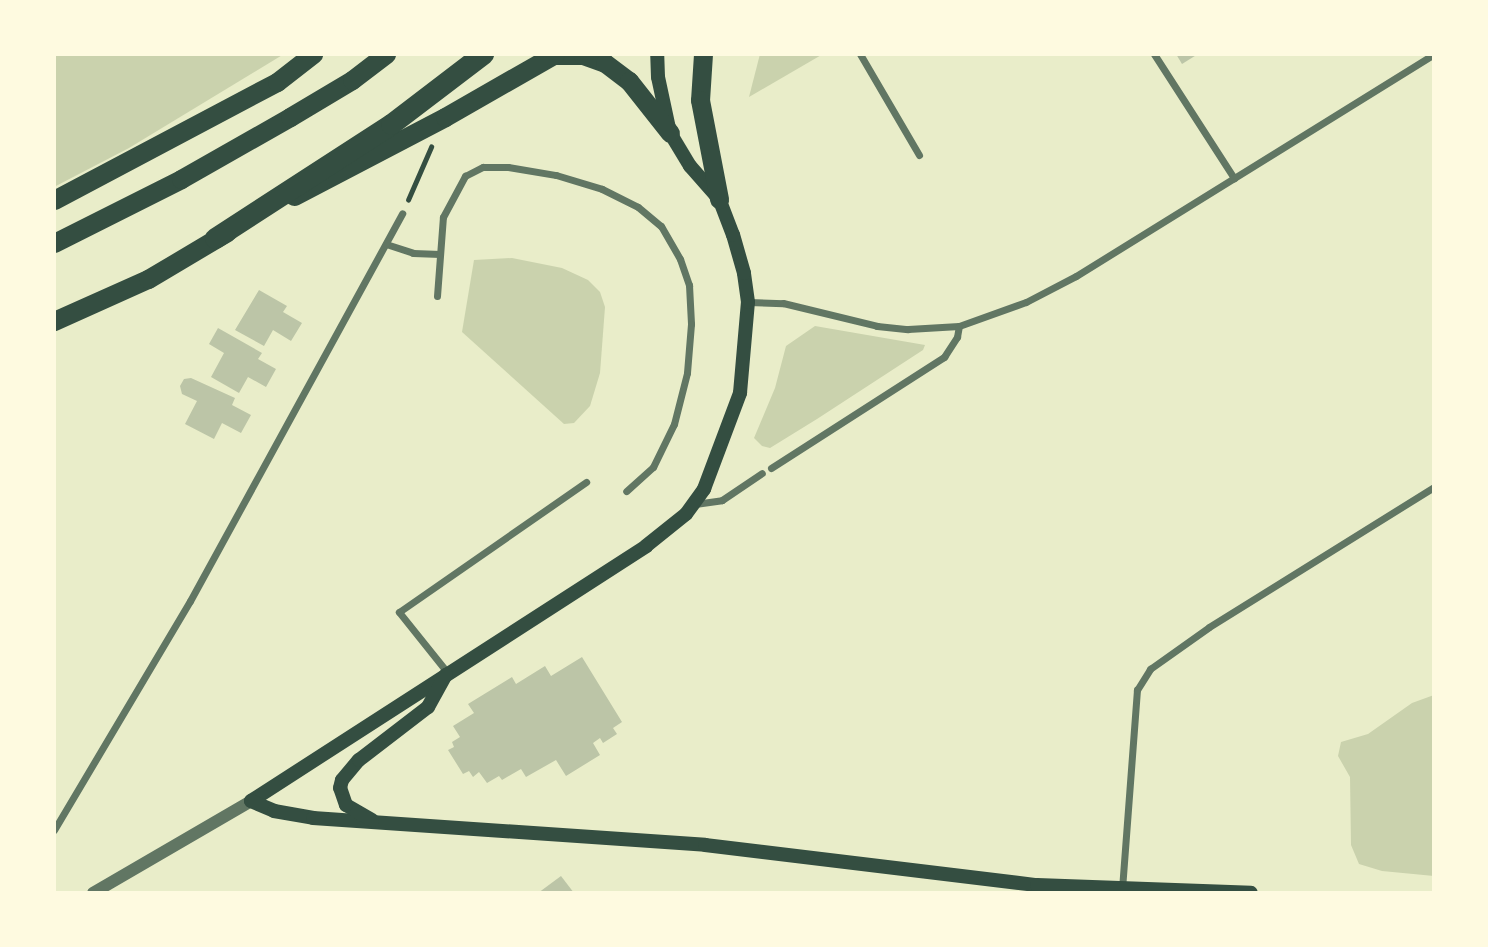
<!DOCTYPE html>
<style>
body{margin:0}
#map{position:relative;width:1488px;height:947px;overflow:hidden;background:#e9edc9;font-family:"Exo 2",sans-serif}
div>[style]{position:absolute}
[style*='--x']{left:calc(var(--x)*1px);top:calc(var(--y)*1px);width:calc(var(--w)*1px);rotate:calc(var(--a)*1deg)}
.green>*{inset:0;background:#cad2ad}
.building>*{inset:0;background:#bcc5a7}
.path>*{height:4.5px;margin:-2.25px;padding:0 2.25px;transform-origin:2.25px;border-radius:2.25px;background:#344e41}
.minor>*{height:7px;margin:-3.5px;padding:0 3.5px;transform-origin:3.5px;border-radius:3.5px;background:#617663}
.tertiary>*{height:12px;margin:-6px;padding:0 6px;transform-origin:6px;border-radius:6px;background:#617663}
.secondary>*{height:14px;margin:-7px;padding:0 7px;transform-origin:7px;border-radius:7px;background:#344e41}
.trunk>*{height:19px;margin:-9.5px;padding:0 9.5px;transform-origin:9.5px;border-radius:9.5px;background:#344e41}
.motorway>*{height:21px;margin:-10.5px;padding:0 10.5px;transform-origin:10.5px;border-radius:10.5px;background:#344e41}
span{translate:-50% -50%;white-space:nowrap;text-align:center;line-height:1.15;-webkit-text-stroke:5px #fefae0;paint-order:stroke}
.frame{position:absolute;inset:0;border:56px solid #fefae0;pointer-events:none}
</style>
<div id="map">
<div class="green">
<div style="clip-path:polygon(54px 54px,284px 54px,129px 148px,54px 187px)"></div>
<div style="clip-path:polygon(760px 54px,823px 54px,749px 97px)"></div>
<div style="clip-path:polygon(512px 258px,562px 268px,588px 280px,600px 292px,605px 307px,600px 373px,590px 406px,574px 423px,564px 424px,462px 332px,474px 260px)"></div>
<div style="clip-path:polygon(815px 326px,925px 345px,923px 350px,817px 419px,770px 448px,762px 446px,754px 438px,775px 388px,786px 346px)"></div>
<div style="clip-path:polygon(1434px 695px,1434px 876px,1382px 871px,1359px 864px,1351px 845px,1350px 777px,1338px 756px,1341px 742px,1368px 734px,1412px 703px)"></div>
</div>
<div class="building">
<div style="clip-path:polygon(1176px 54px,1198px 54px,1182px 64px)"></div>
<div style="clip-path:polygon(259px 290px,287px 306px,283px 312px,302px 323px,291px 341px,273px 330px,264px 346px,235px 330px)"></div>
<div style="clip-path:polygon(218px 328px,262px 353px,258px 359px,276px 369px,266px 387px,248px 377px,239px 393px,211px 377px,224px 353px,209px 344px)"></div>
<div style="clip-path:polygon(191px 378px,235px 398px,232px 405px,251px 415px,241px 433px,222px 423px,214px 439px,185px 424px,197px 401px,182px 394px,180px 386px,184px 379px)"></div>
<div style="clip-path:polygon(582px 657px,622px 722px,613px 728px,617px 734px,603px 743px,600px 738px,593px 743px,600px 755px,566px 776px,556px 760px,526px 777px,521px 769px,502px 780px,499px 776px,487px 783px,479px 772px,473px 777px,469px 771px,463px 774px,448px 750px,454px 747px,452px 742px,460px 737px,453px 726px,474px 713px,468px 704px,512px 677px,516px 684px,545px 666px,551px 676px)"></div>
<div style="clip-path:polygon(561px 876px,574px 893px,538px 893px)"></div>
</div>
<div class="path">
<div style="--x:408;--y:200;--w:58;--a:-66.5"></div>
</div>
<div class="minor">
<div style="--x:860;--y:54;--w:117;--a:59.7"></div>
<div style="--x:1154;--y:54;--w:148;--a:57.2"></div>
<div style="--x:386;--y:244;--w:28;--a:18"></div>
<div style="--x:413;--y:253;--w:27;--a:2"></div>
<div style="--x:437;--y:296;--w:79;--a:-85.7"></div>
<div style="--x:443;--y:217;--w:47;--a:-61.8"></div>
<div style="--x:465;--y:176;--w:20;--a:-27"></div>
<div style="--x:483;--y:167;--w:25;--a:0"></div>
<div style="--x:508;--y:167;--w:49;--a:9.5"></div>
<div style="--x:556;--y:175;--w:48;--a:16.9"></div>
<div style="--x:602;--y:189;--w:40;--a:26.6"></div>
<div style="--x:638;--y:207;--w:30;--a:40"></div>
<div style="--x:661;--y:226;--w:38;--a:60"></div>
<div style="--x:680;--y:259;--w:28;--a:71"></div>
<div style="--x:689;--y:285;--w:39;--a:87"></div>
<div style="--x:691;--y:324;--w:49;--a:94.7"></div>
<div style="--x:687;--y:373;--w:53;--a:104.3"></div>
<div style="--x:674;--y:424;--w:48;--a:116"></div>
<div style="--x:653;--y:467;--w:36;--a:138"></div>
<div style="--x:748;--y:302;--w:35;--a:2"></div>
<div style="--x:783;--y:303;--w:97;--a:13.7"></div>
<div style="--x:877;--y:326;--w:31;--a:6"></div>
<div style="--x:908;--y:329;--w:51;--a:-3.4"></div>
<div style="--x:959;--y:326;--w:71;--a:-19.7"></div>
<div style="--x:1026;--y:302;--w:56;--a:-27.5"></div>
<div style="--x:1076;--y:276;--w:421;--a:-31.8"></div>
<div style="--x:771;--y:468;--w:206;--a:-32.7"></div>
<div style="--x:944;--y:357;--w:24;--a:-57"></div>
<div style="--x:957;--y:337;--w:11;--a:-80"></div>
<div style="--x:695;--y:504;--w:27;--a:-8"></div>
<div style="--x:722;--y:500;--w:48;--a:-34"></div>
<div style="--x:447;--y:672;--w:77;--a:-128.7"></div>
<div style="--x:399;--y:612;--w:228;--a:-34.8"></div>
<div style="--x:54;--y:830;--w:266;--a:-59.3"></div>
<div style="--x:190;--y:601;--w:442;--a:-61.3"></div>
<div style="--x:1122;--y:889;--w:200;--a:-85.7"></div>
<div style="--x:1137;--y:690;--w:25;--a:-58"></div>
<div style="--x:1150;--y:669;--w:72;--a:-35.4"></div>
<div style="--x:1209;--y:627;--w:265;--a:-31.9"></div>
</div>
<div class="tertiary">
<div style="--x:93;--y:893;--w:183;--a:-30.2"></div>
</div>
<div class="secondary">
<div style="--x:251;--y:801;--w:470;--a:-32.8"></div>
<div style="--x:646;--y:546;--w:51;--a:-38.7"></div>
<div style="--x:686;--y:514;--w:31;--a:-54"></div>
<div style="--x:704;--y:489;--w:103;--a:-69.4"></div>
<div style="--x:740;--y:393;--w:91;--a:-85"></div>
<div style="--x:748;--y:302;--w:29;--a:-98"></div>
<div style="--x:744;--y:273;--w:40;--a:-106"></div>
<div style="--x:733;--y:235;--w:39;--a:-111"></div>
<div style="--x:719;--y:199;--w:44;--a:-131.3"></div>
<div style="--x:690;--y:166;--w:39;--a:-121"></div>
<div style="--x:670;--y:133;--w:57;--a:-102.1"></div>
<div style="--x:658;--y:77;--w:23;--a:-92"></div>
<div style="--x:251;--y:801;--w:25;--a:23"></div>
<div style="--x:274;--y:811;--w:40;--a:10"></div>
<div style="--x:313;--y:818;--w:393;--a:3.9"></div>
<div style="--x:705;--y:845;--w:334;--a:6.9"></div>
<div style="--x:1037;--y:885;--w:214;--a:2.1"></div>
<div style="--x:372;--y:820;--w:30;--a:-150"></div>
<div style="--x:346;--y:805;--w:18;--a:-109"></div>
<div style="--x:340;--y:788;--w:8;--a:-76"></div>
<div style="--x:342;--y:780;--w:26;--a:-50"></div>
<div style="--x:359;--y:760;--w:87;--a:-37.5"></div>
<div style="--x:428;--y:707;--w:37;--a:-61"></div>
</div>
<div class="trunk">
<div style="--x:703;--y:54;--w:46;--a:93.7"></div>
<div style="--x:700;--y:100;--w:101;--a:79.1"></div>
<div style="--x:554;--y:55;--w:29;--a:0"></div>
<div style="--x:583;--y:55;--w:23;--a:20"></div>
<div style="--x:605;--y:63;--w:30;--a:37"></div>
<div style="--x:629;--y:81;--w:66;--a:51.7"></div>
<div style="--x:294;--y:196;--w:170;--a:-27.6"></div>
<div style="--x:445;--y:117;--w:127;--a:-29.8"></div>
<div style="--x:54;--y:200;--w:252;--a:-27.9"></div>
<div style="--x:277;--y:82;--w:46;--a:-37.9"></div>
<div style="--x:54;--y:243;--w:142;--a:-26.7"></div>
<div style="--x:181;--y:179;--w:125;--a:-29.6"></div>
<div style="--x:290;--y:117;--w:72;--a:-30.8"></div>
<div style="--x:352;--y:80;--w:43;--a:-37.4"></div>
<div style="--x:54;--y:321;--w:103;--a:-24.1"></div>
<div style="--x:148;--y:279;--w:92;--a:-30.7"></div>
</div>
<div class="motorway">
<div style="--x:215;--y:238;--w:210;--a:-32.9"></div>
<div style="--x:391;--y:124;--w:116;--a:-37.3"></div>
</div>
<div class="frame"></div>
</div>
